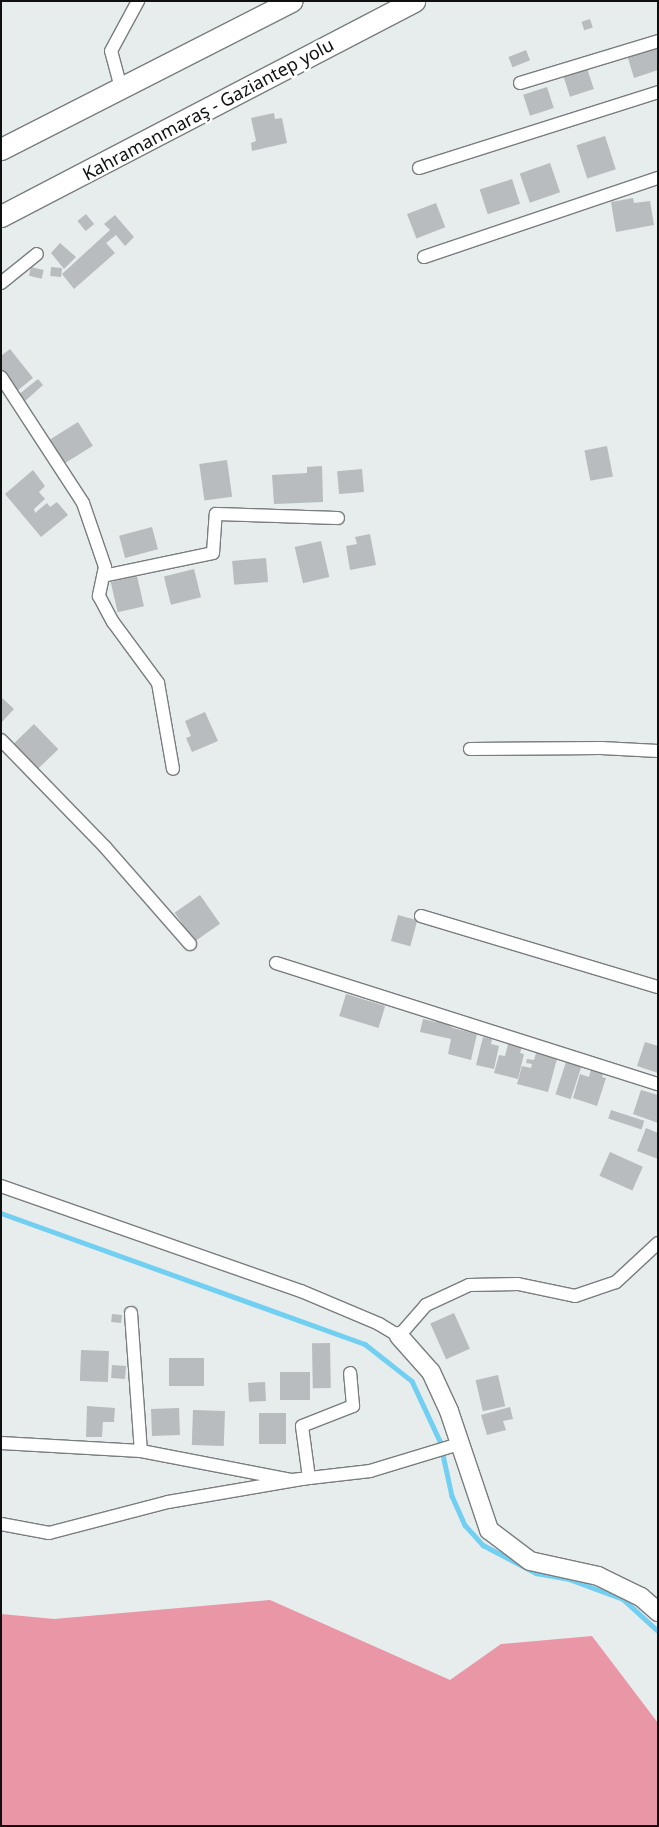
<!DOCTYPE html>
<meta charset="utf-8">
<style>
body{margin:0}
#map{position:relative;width:659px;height:1827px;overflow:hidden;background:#e7eced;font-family:"Noto Sans",sans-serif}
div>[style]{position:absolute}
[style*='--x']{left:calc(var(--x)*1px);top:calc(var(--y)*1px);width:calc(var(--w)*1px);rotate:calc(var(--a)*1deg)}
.forest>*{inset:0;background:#e996a7}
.stream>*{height:4.5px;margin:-2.25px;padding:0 2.25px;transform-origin:2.25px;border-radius:2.25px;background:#71d0f1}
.building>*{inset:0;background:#b8bcbe;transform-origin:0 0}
.roads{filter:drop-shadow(1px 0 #797d7e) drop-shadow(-1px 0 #797d7e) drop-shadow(0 1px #797d7e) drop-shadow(0 -1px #797d7e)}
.street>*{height:12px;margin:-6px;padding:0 6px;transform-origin:6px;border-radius:6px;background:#fff}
.secondary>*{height:18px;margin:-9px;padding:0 9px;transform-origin:9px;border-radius:9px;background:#fff}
.highway>*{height:21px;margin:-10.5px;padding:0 10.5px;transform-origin:10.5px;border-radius:10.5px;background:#fff}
span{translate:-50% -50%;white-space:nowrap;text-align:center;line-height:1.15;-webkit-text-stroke:5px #fff;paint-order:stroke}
.street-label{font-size:18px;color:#0f1111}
.frame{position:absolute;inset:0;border:2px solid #0f1111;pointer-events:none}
</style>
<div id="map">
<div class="forest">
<div style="clip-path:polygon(270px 1600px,450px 1680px,501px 1644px,592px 1636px,658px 1723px,658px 1826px,1px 1826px,1px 1614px,54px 1619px)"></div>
</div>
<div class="stream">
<div style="--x:1;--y:1213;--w:387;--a:19.8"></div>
<div style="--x:365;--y:1344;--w:60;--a:38.2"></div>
<div style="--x:412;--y:1381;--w:66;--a:65"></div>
<div style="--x:440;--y:1441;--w:56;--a:77.7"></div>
<div style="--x:452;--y:1496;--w:32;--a:66"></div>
<div style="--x:465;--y:1525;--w:27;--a:48"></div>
<div style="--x:483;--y:1545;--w:60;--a:27.8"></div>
<div style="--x:536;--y:1573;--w:34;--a:10"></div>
<div style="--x:569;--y:1579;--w:58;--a:20.3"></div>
<div style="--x:623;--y:1599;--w:47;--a:42.4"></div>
</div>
<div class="building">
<div style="left:590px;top:19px;width:9px;height:9px;rotate:72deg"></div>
<div style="clip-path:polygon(658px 46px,658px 70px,634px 78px,627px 55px)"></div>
<div style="left:526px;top:50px;width:11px;height:19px;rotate:68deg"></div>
<div style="left:587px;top:68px;width:22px;height:25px;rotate:72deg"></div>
<div style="left:547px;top:87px;width:22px;height:25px;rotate:72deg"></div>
<div style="clip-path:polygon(274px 113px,275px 119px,282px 118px,287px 143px,252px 151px,251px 143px,256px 141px,251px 118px)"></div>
<div style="left:605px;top:136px;width:35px;height:30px;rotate:72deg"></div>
<div style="left:550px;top:163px;width:31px;height:32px;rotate:71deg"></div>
<div style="left:512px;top:179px;width:26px;height:34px;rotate:72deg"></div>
<div style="clip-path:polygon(633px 198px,634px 203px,650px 201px,654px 225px,616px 232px,611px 202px)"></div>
<div style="left:436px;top:203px;width:26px;height:31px;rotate:69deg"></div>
<div style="left:86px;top:214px;width:13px;height:11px;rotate:51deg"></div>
<div style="clip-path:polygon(115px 215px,134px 237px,125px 246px,116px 235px,106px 243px,115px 253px,74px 289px,62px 274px,110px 230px,104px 224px)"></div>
<div style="clip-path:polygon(60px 243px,76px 257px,64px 269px,51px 253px)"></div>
<div style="left:31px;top:267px;width:13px;height:9px;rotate:13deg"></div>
<div style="left:51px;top:267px;width:11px;height:9px;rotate:5deg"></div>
<div style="clip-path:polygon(10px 349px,33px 378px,17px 391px,1px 371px,1px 356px)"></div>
<div style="clip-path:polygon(38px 379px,43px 385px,24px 402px,18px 395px)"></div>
<div style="left:78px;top:422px;width:28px;height:33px;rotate:58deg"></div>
<div style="left:607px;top:446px;width:31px;height:23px;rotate:79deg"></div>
<div style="left:227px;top:460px;width:37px;height:28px;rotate:82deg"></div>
<div style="clip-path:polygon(322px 466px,323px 502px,274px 504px,272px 475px,307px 473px,307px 467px)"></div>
<div style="left:362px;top:469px;width:23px;height:25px;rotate:85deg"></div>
<div style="clip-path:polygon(33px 470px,45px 486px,39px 492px,45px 499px,34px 509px,35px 513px,47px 503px,50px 507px,57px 502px,68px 515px,41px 537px,5px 494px)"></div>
<div style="left:152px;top:527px;width:23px;height:34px;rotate:75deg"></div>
<div style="clip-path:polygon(370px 534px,376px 565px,350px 570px,346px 546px,357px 544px,355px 537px)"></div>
<div style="left:321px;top:541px;width:37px;height:27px;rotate:77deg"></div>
<div style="left:266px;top:558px;width:24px;height:34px;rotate:85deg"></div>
<div style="left:194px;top:569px;width:29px;height:31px;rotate:76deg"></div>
<div style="left:137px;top:576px;width:31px;height:27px;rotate:77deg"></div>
<div style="clip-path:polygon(1px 697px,14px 709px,1px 723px)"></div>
<div style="clip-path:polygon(205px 712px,218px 741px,192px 752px,186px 738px,191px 736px,185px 721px)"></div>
<div style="left:34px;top:724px;width:35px;height:29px;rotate:46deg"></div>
<div style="left:200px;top:895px;width:35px;height:31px;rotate:55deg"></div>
<div style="left:398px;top:915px;width:20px;height:27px;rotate:15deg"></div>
<div style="left:346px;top:994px;width:41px;height:23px;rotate:17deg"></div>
<div style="clip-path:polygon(437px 1018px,450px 1020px,449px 1025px,453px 1028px,477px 1034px,471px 1060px,448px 1054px,451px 1039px,420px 1032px,423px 1019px,436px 1022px)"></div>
<div style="clip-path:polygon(483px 1037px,492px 1039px,491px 1044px,499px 1046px,494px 1069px,476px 1065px)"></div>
<div style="clip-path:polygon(509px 1040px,523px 1044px,520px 1053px,524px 1054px,518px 1079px,494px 1073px,499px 1055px,505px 1056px)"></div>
<div style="clip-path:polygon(645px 1042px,658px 1046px,658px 1073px,637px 1066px)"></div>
<div style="clip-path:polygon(536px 1053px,557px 1059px,548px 1092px,517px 1084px,522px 1066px,531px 1068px,532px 1064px,526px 1063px,527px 1059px,534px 1060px)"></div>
<div style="left:566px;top:1062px;width:16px;height:34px;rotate:18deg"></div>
<div style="clip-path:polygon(592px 1066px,604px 1070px,602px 1077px,606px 1078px,597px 1106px,573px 1098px,580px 1074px,589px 1077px)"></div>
<div style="clip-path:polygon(641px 1090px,658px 1095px,658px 1123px,633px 1114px)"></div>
<div style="left:611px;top:1110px;width:35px;height:9px;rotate:18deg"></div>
<div style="clip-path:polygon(646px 1128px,658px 1133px,658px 1159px,637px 1151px)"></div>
<div style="left:610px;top:1152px;width:36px;height:26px;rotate:24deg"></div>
<div style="left:454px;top:1313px;width:39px;height:26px;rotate:66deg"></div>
<div style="left:112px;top:1314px;width:10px;height:8px;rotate:6deg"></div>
<div style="left:330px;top:1343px;width:45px;height:18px;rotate:89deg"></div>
<div style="left:81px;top:1350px;width:28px;height:31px;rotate:2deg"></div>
<div style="left:204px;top:1358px;width:28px;height:35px;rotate:90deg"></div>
<div style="left:112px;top:1365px;width:14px;height:13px;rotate:4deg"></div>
<div style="left:280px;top:1372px;width:30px;height:28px"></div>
<div style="left:498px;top:1375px;width:32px;height:23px;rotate:77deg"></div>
<div style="left:265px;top:1382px;width:19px;height:17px;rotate:87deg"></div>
<div style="clip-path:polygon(87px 1406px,115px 1408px,114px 1422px,103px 1422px,102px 1437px,86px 1437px)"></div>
<div style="clip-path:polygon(510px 1407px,513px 1419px,503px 1421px,506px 1430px,487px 1435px,481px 1415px)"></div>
<div style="left:179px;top:1408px;width:27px;height:28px;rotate:88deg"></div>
<div style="left:193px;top:1410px;width:32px;height:35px;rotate:2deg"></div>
<div style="left:286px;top:1413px;width:31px;height:27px;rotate:90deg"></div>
</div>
<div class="roads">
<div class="street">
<div style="--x:520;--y:83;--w:144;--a:-16.9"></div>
<div style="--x:121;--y:88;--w:38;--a:-105"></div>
<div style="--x:111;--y:51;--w:57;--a:-61.6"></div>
<div style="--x:419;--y:168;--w:251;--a:-17.6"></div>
<div style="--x:424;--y:257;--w:247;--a:-18.7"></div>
<div style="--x:1;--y:283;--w:46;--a:-38.9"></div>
<div style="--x:1;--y:377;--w:150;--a:56.9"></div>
<div style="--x:83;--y:503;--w:68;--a:71"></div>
<div style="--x:105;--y:567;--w:30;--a:102"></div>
<div style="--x:99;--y:596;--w:30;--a:62"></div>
<div style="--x:113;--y:622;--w:76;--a:53.6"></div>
<div style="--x:158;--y:683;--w:87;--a:80.1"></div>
<div style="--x:103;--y:576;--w:112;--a:-11.8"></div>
<div style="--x:213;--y:553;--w:39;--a:-86"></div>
<div style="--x:216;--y:514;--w:122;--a:1.9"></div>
<div style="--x:1;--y:740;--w:149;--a:45.8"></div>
<div style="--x:105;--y:847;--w:129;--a:48.8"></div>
<div style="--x:470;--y:749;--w:131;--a:-0.4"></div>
<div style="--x:601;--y:748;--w:57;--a:3"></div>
<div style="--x:421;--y:916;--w:247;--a:16.7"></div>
<div style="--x:276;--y:963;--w:401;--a:17.6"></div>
<div style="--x:1;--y:1186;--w:318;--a:19.3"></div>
<div style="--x:301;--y:1291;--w:85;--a:22.9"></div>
<div style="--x:379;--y:1324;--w:23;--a:31"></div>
<div style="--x:399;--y:1336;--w:41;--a:-48.9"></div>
<div style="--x:426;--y:1305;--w:47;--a:-24.9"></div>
<div style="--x:469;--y:1285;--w:49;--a:-1.2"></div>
<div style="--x:518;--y:1284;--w:58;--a:11.9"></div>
<div style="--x:575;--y:1296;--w:43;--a:-18.9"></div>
<div style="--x:616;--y:1282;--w:57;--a:-42.9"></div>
<div style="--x:131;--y:1313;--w:138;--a:85.9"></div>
<div style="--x:1;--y:1443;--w:140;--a:3.3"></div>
<div style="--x:141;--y:1451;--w:154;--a:10.9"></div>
<div style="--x:292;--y:1480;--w:79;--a:-6.6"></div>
<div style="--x:370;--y:1471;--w:93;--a:-16.9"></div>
<div style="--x:1;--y:1524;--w:49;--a:10.6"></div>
<div style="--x:49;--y:1533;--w:123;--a:-14.6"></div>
<div style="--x:168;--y:1502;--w:143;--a:-9.7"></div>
<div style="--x:309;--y:1478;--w:52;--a:-97.7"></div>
<div style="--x:302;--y:1426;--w:55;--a:-21.4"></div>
<div style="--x:353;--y:1406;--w:33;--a:-95"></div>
</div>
<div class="secondary">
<div style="--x:399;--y:1336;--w:48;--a:48.4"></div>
<div style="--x:431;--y:1372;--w:43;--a:65.2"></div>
<div style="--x:449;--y:1411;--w:126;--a:71.4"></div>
<div style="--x:489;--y:1530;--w:51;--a:37.1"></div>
<div style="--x:530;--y:1561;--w:70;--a:12.4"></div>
<div style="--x:598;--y:1576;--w:48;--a:26"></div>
<div style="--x:641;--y:1597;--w:23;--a:41"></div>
</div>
<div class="highway">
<div style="--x:1;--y:149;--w:326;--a:-27"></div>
<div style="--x:1;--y:216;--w:466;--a:-27.5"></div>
</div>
</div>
<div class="street-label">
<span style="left:208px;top:109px;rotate:-28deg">Kahramanmaraş - Gaziantep yolu</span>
</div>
<div class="frame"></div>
</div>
